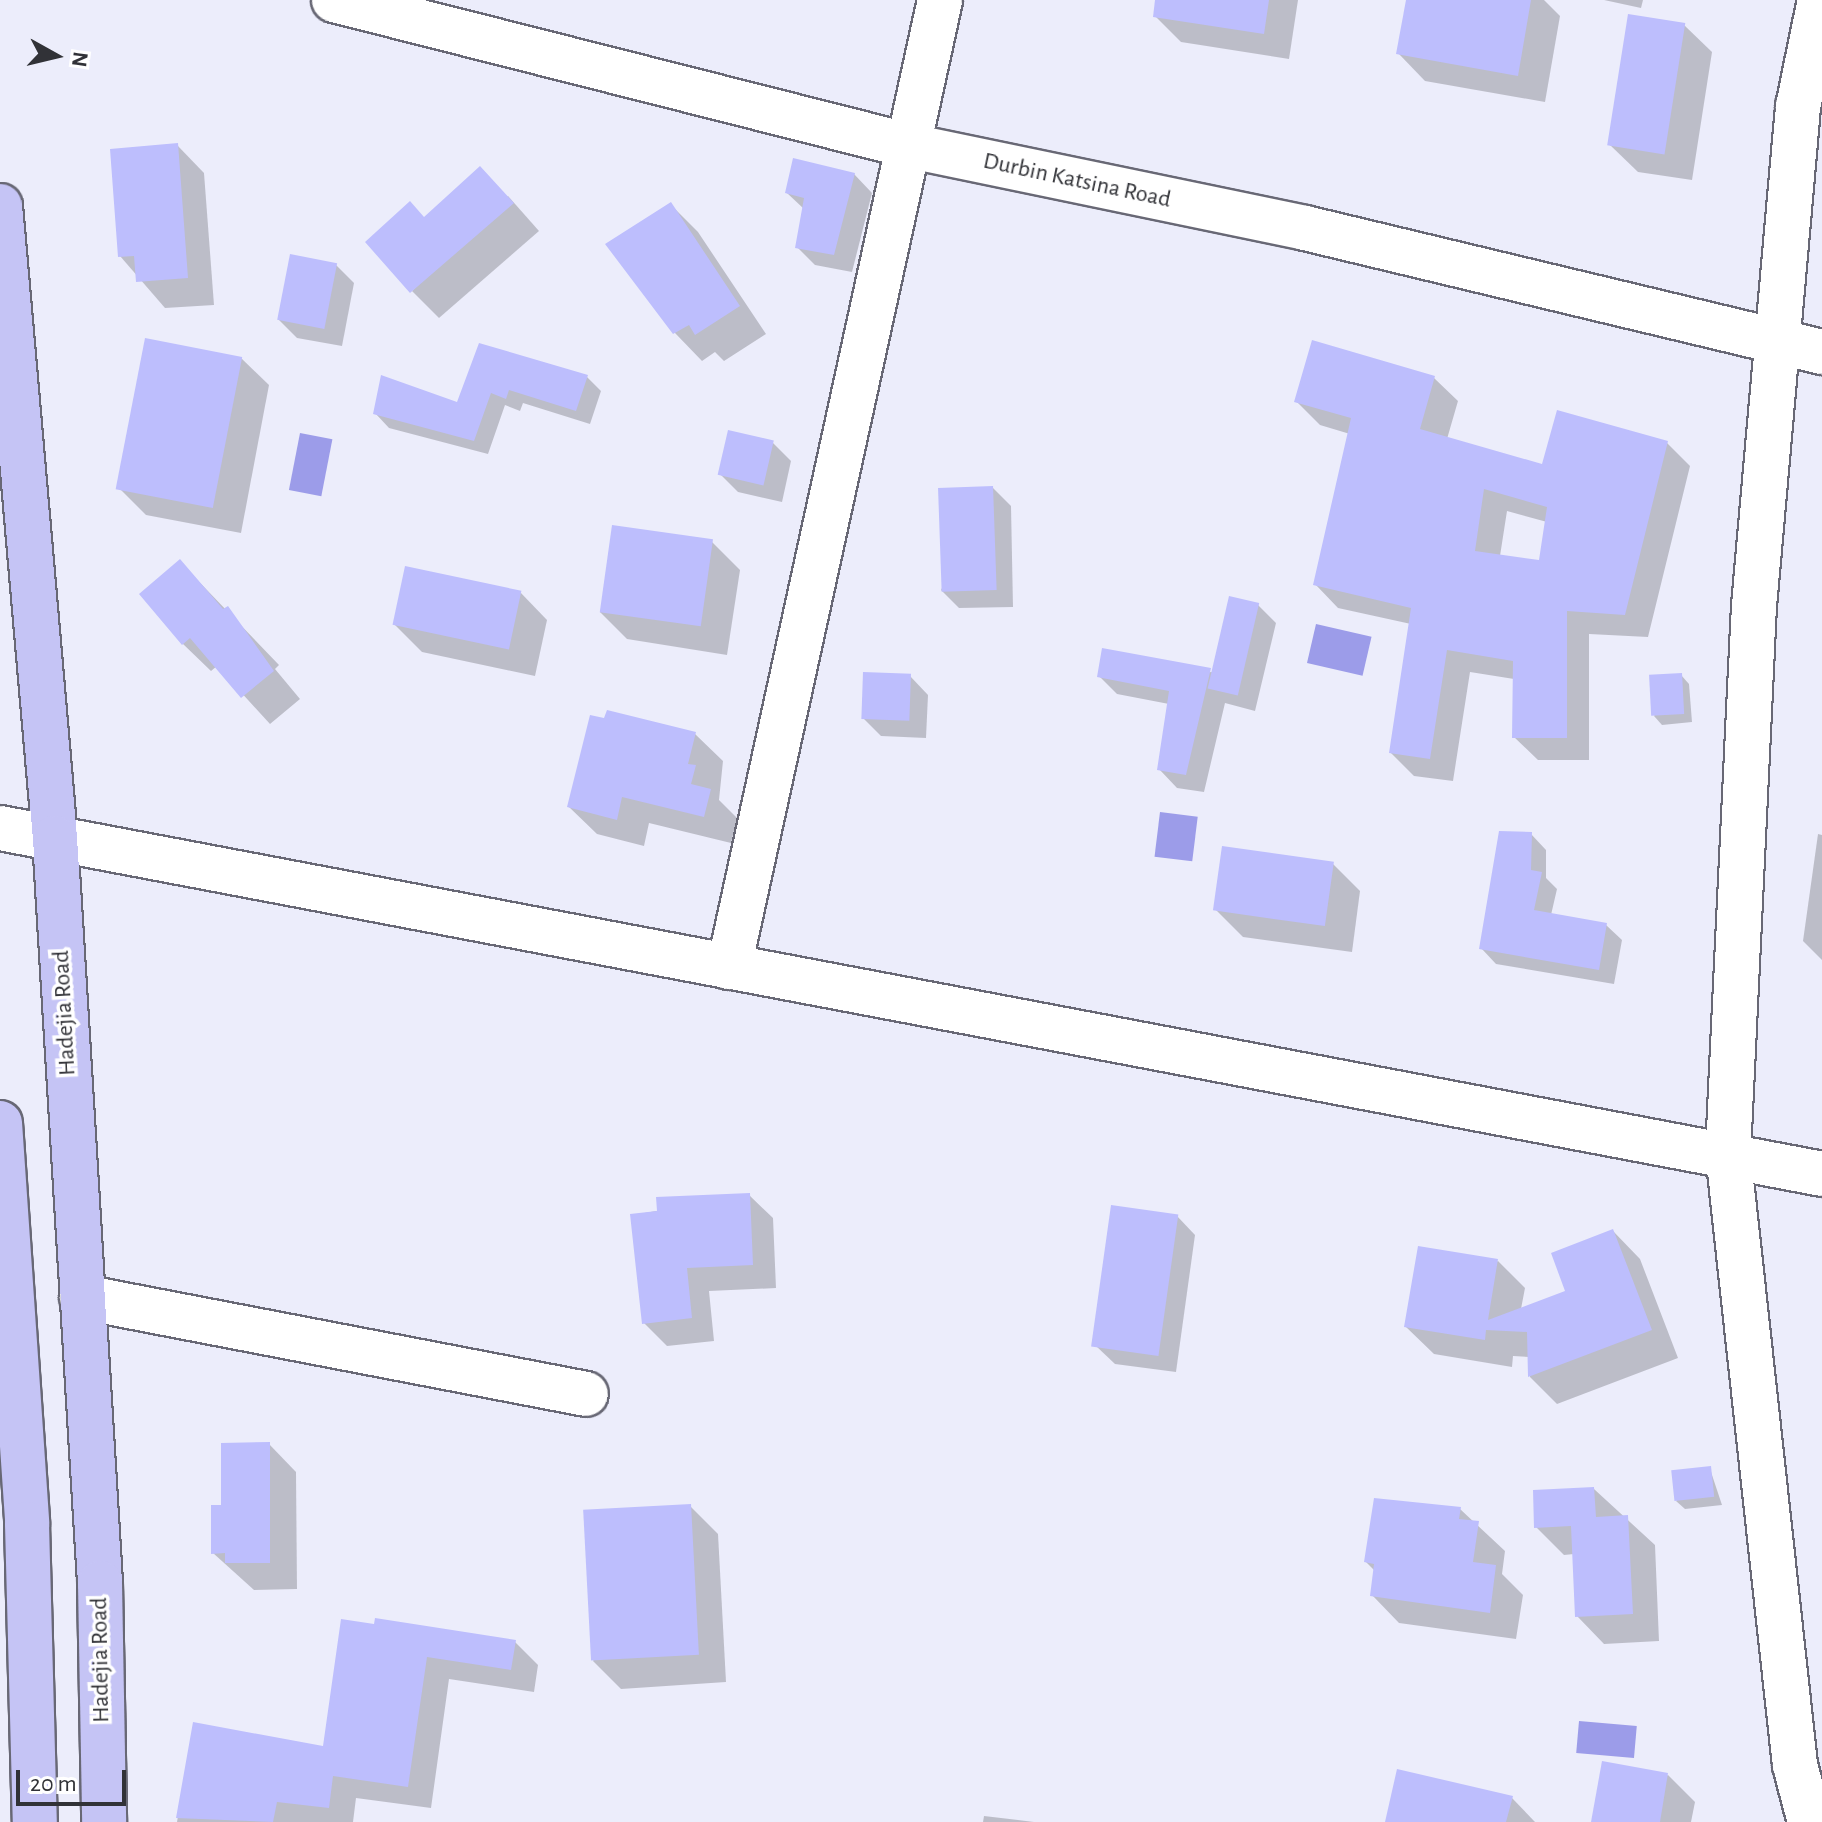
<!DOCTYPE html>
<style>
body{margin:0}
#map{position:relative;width:1822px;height:1822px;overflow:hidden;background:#ecedfb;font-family:"Alegreya Sans",sans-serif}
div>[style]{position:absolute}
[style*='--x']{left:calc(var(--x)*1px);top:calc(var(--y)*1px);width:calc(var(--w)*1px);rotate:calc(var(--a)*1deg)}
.water>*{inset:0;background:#9c9ce9;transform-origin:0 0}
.shadow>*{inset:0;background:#0003}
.building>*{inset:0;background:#bdbefd;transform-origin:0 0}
.roads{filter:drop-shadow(2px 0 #686875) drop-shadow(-2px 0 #686875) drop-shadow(0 2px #686875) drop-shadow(0 -2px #686875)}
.minor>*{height:44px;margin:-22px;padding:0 22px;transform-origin:22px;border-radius:22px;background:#fff}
.major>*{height:44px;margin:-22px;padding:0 22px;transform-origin:22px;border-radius:22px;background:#c5c4f5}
span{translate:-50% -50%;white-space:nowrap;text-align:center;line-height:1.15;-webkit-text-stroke:7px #fff;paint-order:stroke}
.street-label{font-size:24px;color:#313237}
.north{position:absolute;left:16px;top:16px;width:80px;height:80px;-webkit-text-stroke:6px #fff;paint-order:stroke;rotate:98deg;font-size:22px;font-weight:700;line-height:32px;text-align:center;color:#313237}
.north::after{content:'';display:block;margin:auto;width:28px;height:36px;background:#313237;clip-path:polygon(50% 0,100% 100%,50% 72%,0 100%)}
.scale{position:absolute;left:16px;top:1770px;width:110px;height:36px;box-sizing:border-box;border:4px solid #313237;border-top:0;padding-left:10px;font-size:24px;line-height:28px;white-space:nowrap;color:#313237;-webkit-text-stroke:6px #fff;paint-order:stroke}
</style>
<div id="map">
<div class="water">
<div style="left:300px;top:433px;width:33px;height:58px;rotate:11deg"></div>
<div style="left:1316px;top:624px;width:57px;height:40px;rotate:13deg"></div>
<div style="left:1160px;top:812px;width:38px;height:45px;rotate:7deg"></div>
<div style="left:1579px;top:1721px;width:58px;height:32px;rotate:5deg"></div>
</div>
<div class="shadow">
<div style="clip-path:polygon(1158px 0,1298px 0,1289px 59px,1181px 42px,1155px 16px)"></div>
<div style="clip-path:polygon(1408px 0,1544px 0,1560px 16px,1545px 102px,1425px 81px,1398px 53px)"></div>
<div style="clip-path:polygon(1604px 0,1643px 0,1641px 8px)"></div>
<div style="clip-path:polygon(1684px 25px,1712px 52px,1692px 180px,1638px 172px,1610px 145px)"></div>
<div style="clip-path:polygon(177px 145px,204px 173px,214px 305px,165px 308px,120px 256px)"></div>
<div style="clip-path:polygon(854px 174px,872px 193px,852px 272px,815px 265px,797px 247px,804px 209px,787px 193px)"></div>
<div style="clip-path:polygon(508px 196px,539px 231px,439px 318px,412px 291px)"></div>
<div style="clip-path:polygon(671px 205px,698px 232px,766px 334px,724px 361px,715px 352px,702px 361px,675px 333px,608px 245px)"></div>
<div style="clip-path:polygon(336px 265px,354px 283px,342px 346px,297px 338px,279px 320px)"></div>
<div style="clip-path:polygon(480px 345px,587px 377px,601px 391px,590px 424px,523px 403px,520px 411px,505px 405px,488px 454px,389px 428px,375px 413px,458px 405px)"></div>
<div style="clip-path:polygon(241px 358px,269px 385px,241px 533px,146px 515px,119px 488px)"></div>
<div style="clip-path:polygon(evenodd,1434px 378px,1458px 401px,1447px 439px,1543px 466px,1667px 443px,1690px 466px,1648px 637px,1589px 634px,1589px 760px,1538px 760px,1514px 737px,1514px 679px,1470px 672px,1453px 781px,1414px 776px,1391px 753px,1411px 624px,1338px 608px,1315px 584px,1350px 434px,1320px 425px,1297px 402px,1434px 378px,1507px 511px,1547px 522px,1540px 562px,1500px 556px,1507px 511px)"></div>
<div style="clip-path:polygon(773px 443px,791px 461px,782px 502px,738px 492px,720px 474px)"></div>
<div style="clip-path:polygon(993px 488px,1011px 506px,1013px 607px,959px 608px,941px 590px)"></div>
<div style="clip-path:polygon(712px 542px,740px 570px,727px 655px,627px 639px,600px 612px)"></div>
<div style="clip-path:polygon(180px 562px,279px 665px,275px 669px,300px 699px,270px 724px,217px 666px,211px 671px,183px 644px)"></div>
<div style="clip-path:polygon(520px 592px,547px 620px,535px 676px,422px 652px,395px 625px)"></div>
<div style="clip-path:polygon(1258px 605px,1276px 623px,1255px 711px,1225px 703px,1204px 792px,1177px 788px,1159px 769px,1169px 704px,1117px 694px,1099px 676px,1213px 672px)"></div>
<div style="clip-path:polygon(1681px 675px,1689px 684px,1692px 722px,1662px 725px,1654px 716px)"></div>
<div style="clip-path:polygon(910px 676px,928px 695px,926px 738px,881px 736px,863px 718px)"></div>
<div style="clip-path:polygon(695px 734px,723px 761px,719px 800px,737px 818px,731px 843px,649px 823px,644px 846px,597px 834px,569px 807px)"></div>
<div style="clip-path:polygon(1531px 834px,1546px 850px,1546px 878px,1557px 889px,1551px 915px,1606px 925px,1622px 940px,1614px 984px,1496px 964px,1481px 948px)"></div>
<div style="clip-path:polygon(1818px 834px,1822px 835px,1822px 960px,1803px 941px)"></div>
<div style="clip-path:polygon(1333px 864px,1360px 891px,1352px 952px,1243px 937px,1215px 909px)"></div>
<div style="clip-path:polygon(749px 1195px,773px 1218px,776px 1288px,709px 1291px,714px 1341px,667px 1346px,644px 1323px,633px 1215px)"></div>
<div style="clip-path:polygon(1177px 1216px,1195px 1235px,1176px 1372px,1115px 1364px,1096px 1346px)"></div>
<div style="clip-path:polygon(1613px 1231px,1640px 1259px,1678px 1358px,1557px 1404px,1530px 1377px,1530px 1357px,1513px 1356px,1512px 1367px,1434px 1354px,1406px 1327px,1498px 1261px,1525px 1288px,1521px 1309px,1567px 1292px)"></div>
<div style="clip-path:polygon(269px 1444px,296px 1472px,297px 1589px,254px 1590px,213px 1553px,223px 1507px)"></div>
<div style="clip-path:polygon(1710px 1469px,1722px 1505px,1685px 1509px,1676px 1501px)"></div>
<div style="clip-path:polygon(1594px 1489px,1655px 1545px,1659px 1641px,1604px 1644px,1577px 1616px,1574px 1554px,1564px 1555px,1536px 1527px)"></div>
<div style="clip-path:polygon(690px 1506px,718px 1534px,726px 1682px,621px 1689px,593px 1661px)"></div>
<div style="clip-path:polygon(1460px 1509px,1505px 1551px,1502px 1574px,1523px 1595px,1516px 1639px,1399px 1623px,1372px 1595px,1375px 1571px,1366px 1562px)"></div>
<div style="clip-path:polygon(343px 1622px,515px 1642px,538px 1665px,534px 1692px,449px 1679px,431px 1808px,356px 1798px,353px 1822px,177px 1822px,194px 1724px,325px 1748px)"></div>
<div style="clip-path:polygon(1668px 1775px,1695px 1802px,1691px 1822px,1593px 1822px)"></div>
<div style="clip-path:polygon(1512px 1798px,1535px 1822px,1387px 1822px)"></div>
<div style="clip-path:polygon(984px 1816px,1034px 1822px,983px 1822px)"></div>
</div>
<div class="building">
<div style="clip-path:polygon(1155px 0,1269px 0,1264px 34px,1153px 17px)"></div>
<div style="clip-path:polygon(1406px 0,1531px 0,1518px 76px,1396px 54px)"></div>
<div style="left:1628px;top:14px;width:58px;height:133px;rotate:9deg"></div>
<div style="clip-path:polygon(178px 143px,188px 278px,136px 282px,134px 256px,118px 257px,110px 149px)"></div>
<div style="clip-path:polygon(793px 158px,855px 173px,834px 255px,795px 248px,804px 198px,785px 193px)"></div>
<div style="clip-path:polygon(480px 166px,514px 203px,410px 293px,365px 242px,410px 201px,424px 217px)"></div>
<div style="clip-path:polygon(671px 202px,740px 306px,695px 335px,689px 325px,673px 334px,605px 244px)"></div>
<div style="left:290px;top:254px;width:48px;height:67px;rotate:11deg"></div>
<div style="left:145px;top:338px;width:99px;height:154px;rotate:11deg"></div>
<div style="clip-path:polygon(evenodd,1312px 340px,1435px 376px,1420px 429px,1542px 464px,1557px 410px,1668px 441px,1625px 615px,1567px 611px,1567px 738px,1512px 738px,1513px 661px,1447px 650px,1430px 759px,1389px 753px,1411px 608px,1313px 585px,1351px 418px,1294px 402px,1312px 340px,1484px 489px,1547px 507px,1539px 560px,1475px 551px,1484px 489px)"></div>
<div style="clip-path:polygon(479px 343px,588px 375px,576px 411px,509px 390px,506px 399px,491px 393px,474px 441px,373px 414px,381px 375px,457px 402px)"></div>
<div style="left:728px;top:430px;width:47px;height:46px;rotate:13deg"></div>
<div style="left:993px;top:486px;width:104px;height:55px;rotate:88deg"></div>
<div style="left:612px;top:525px;width:102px;height:88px;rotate:8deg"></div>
<div style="clip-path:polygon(180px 559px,223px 609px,228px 606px,274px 671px,241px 698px,190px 638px,182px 645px,139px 594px)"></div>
<div style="left:405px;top:566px;width:119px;height:60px;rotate:12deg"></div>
<div style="left:1229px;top:596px;width:31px;height:95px;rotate:13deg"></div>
<div style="clip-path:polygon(1102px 648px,1211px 668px,1186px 775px,1157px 770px,1169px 691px,1097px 677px)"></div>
<div style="left:863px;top:672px;width:48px;height:47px;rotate:2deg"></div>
<div style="left:1682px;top:673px;width:41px;height:33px;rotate:87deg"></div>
<div style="clip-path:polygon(607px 710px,696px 732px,688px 764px,696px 765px,691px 784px,711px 789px,704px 817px,622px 797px,617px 820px,567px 807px,590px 715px,604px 718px)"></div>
<div style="clip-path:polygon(1499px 831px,1532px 832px,1531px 870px,1542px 872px,1534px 910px,1607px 923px,1599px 970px,1479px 949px)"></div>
<div style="left:1222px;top:846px;width:113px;height:65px;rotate:8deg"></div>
<div style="clip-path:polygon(750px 1193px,753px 1265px,687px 1268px,692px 1318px,642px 1324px,630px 1214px,657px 1211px,656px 1197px)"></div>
<div style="left:1111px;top:1205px;width:68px;height:143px;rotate:8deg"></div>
<div style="clip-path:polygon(1613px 1229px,1652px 1330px,1528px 1377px,1527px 1332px,1486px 1330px,1485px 1340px,1404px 1327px,1418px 1246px,1498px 1259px,1488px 1320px,1565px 1291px,1551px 1253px)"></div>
<div style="clip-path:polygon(270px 1442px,270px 1563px,225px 1563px,225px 1553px,211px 1554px,211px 1505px,221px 1505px,221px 1443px)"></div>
<div style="left:1711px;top:1466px;width:31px;height:40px;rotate:84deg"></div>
<div style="clip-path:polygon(1594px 1487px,1596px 1517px,1628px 1515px,1633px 1614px,1575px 1617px,1571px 1526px,1534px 1528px,1533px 1490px)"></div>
<div style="clip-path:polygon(1374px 1498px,1461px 1507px,1459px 1519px,1479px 1521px,1473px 1562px,1496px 1565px,1490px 1613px,1370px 1596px,1374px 1564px,1364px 1562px)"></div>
<div style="left:691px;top:1504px;width:151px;height:108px;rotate:87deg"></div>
<div style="clip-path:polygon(375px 1618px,516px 1640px,511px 1670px,427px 1657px,408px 1787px,333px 1776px,329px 1808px,277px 1802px,273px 1822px,176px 1818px,193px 1722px,323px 1746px,341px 1619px,374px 1624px)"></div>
<div style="clip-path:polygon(1602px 1761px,1668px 1773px,1660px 1822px,1591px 1822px)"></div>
<div style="clip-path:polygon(1397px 1769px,1513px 1796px,1506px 1822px,1385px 1822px)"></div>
</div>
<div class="roads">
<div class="minor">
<div style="--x:334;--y:0;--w:594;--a:14.22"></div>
<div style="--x:910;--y:146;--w:403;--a:11.7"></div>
<div style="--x:1305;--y:228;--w:532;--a:13.49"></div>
<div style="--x:0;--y:828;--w:1855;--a:10.75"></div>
<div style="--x:729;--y:967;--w:990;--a:-77.69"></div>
<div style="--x:82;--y:1297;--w:513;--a:10.89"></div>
<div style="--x:1810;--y:1822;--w:59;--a:-104.7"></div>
<div style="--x:1795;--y:1765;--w:616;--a:-96.25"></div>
<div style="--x:1728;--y:1153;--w:548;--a:-87.28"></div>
<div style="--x:1754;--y:606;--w:501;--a:-84.96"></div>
<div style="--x:1798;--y:107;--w:109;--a:-78.4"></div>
</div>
<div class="major">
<div style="--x:0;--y:206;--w:634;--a:85.03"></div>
<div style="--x:55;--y:838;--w:746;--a:86.54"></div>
<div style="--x:100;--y:1583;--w:239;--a:89"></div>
<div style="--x:0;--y:1123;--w:402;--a:86.1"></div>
<div style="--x:27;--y:1524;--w:298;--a:88.5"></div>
</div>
</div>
<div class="street-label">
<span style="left:1077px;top:181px;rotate:12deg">Durbin Katsina Road</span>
<span style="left:65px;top:1013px;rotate:-93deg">Hadejia Road</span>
<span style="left:101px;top:1660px;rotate:-91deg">Hadejia Road</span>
</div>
<div class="north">N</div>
<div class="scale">20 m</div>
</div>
